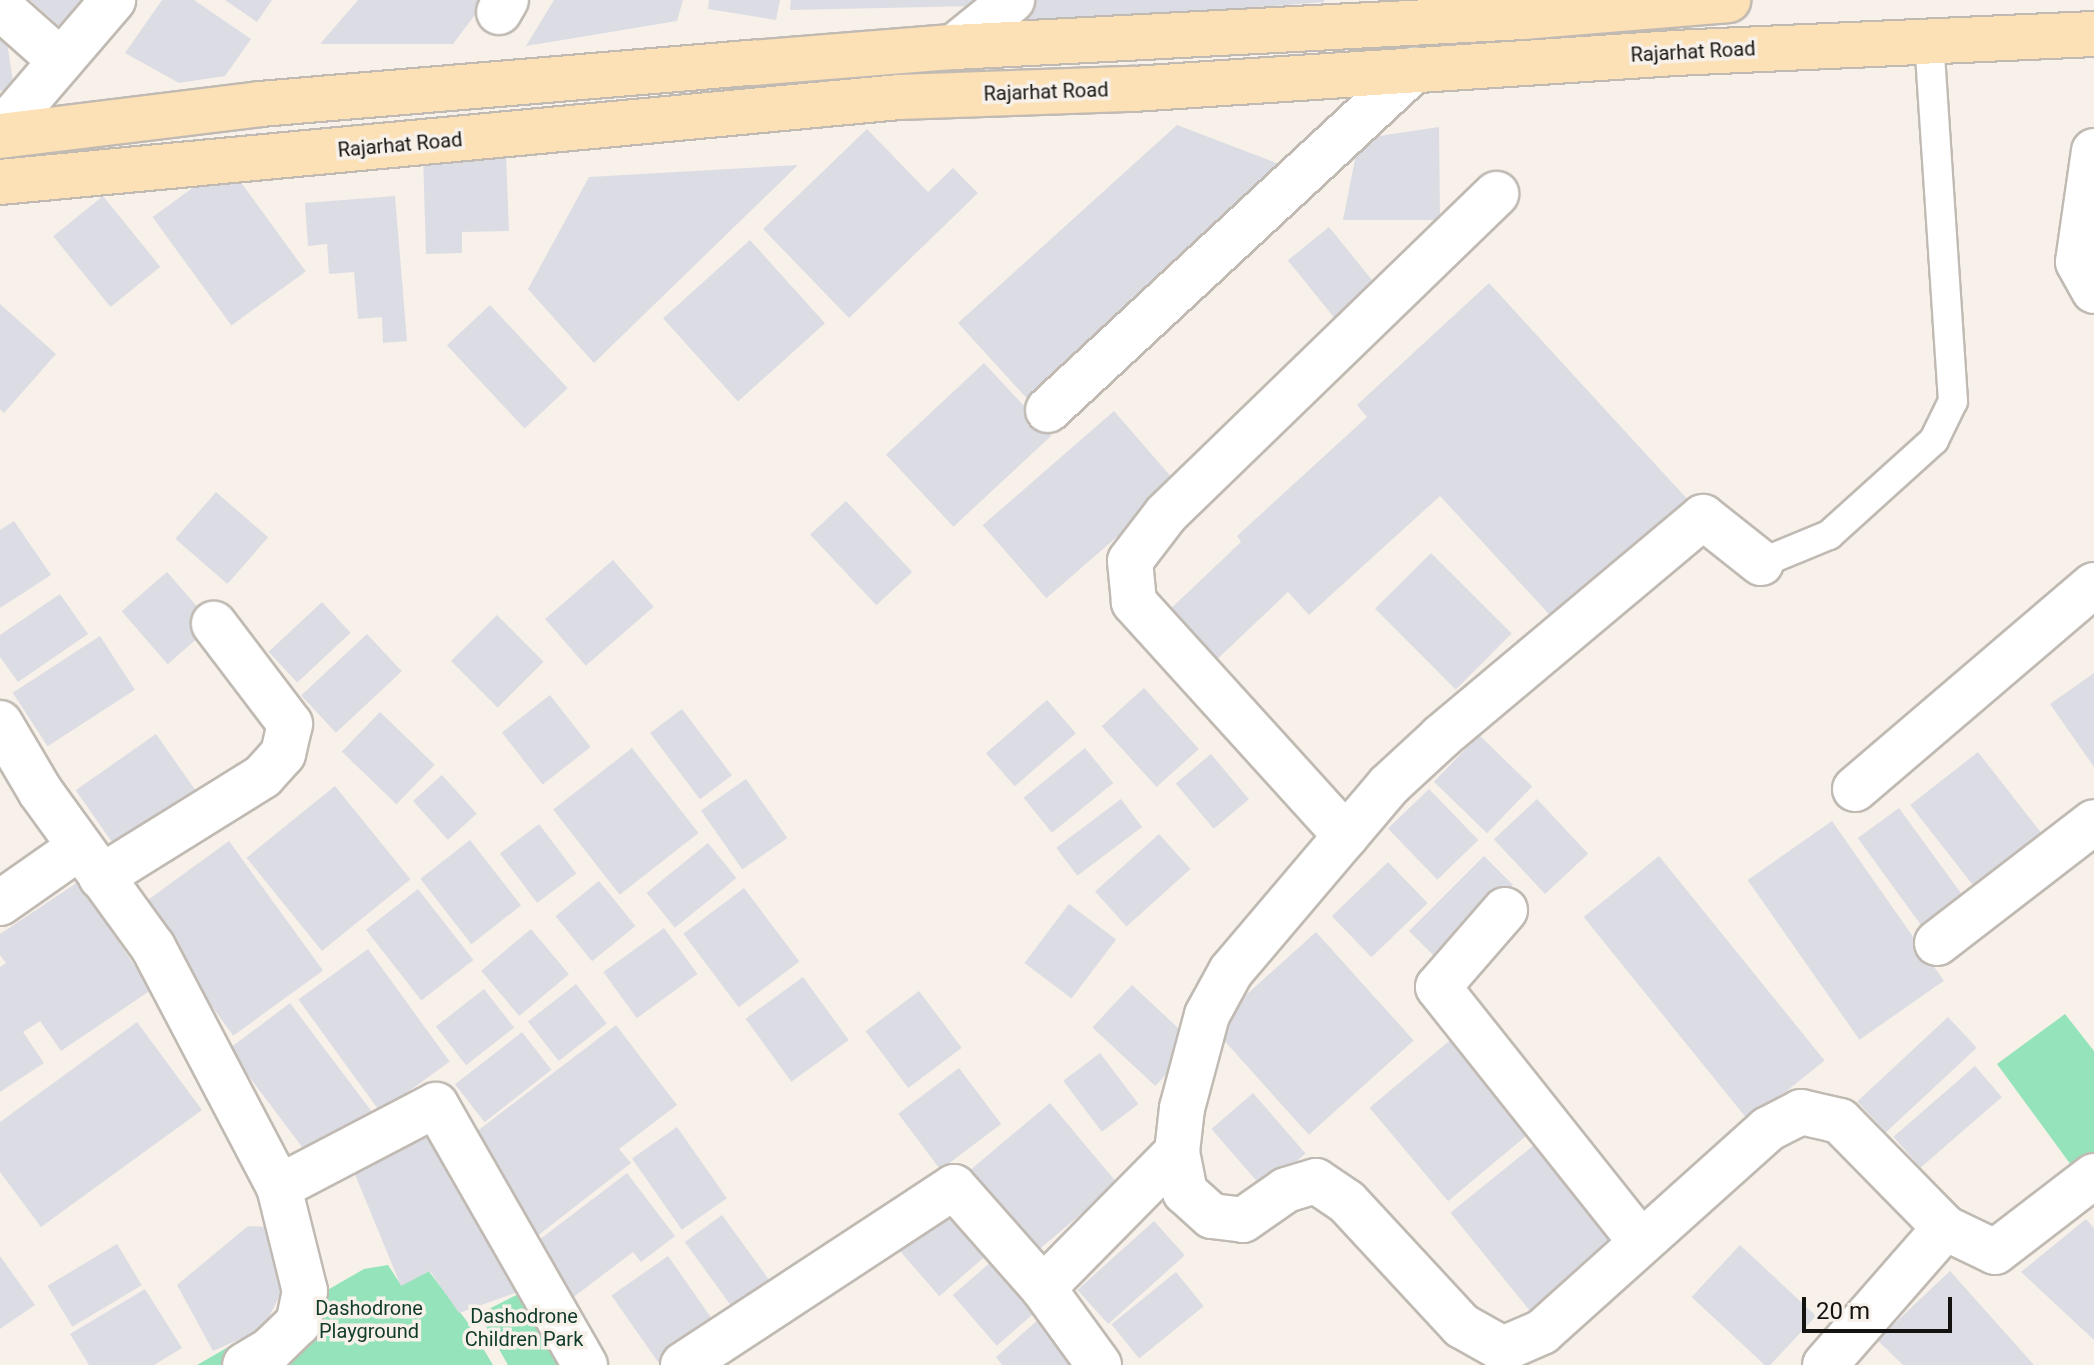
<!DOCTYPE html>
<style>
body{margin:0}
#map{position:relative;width:2094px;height:1365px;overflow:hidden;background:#f7f1ea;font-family:Roboto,sans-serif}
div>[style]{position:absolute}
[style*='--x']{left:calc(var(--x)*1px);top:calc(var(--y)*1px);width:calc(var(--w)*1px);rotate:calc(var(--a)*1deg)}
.green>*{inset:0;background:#95e3ba}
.building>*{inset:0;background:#dcdce4;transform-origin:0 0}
.roads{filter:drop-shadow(2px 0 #c0bab3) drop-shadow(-2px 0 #c0bab3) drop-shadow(0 2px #c0bab3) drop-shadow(0 -2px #c0bab3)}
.lane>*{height:28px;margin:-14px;padding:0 14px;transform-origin:14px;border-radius:14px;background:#fff}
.street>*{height:44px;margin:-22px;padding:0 22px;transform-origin:22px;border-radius:22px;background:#fff}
.primary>*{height:44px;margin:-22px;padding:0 22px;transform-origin:22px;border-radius:22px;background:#fce0b6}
span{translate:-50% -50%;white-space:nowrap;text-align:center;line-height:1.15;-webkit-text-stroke:7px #f7f1ea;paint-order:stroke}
.street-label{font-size:20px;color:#151310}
.park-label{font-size:20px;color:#103b28}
.scale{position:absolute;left:1802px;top:1297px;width:150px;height:36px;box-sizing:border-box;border:4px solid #151310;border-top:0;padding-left:10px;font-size:24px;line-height:28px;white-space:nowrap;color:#151310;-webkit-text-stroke:6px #f7f1ea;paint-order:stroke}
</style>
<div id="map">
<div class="green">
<div style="clip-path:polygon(2065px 1014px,2094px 1051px,2094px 1152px,2074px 1169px,1997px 1064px)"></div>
<div style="clip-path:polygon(418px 1257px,466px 1320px,493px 1365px,197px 1365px,364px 1269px,388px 1265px,401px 1285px)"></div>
<div style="clip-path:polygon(536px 1285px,584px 1365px,508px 1365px,479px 1314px)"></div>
</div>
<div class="building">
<div style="clip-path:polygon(30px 0,107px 0,73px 38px)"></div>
<div style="clip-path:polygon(162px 0,194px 0,251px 39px,225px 76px,179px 83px,125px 53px)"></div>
<div style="clip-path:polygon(225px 0,272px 0,257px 22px)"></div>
<div style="clip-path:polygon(358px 0,486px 0,453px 44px,320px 44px)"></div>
<div style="clip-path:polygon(554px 0,683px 0,677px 21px,526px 46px)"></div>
<div style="clip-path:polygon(709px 0,780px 0,776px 20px,708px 9px)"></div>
<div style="clip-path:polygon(791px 0,977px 0,976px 6px,790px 10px)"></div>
<div style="clip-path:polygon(1032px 0,1324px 0,1324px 2px,991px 28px)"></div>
<div style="clip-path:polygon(0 15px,3px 15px,14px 89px,0 91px)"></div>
<div style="clip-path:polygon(1177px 125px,1290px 168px,1032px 404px,958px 323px)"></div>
<div style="clip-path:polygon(1439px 127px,1440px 220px,1343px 220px,1359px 139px)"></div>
<div style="clip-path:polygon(867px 129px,928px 192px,953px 168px,978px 193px,849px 318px,763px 229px)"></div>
<div style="clip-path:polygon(506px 154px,509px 231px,462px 232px,462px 253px,426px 254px,423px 156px)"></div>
<div style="left:227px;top:163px;width:134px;height:92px;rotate:54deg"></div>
<div style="clip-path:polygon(798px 165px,594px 363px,528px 289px,589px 177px)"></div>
<div style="left:103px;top:196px;width:91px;height:64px;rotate:51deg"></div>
<div style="clip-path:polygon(395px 196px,407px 341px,383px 343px,382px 317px,358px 319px,354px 272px,329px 274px,327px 244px,308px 246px,305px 203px)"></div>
<div style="left:1329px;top:227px;width:88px;height:53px;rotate:51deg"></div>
<div style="left:750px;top:240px;width:112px;height:117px;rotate:48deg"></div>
<div style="clip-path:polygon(1489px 283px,1690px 502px,1558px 624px,1440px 496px,1309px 615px,1288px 592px,1211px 665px,1164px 615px,1241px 542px,1237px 536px,1367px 417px,1357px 405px)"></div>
<div style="clip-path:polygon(0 304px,56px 354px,4px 413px,0 409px)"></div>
<div style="left:490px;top:305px;width:114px;height:59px;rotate:47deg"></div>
<div style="left:984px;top:363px;width:99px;height:134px;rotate:47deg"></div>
<div style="left:1114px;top:411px;width:97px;height:174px;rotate:49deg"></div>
<div style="left:216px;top:492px;width:69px;height:62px;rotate:41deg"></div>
<div style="left:846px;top:501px;width:97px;height:49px;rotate:47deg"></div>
<div style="clip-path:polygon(14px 521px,51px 575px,0 608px,0 530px)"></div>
<div style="left:1431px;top:553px;width:114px;height:79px;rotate:45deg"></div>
<div style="left:613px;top:560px;width:62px;height:90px;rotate:49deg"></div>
<div style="left:167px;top:572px;width:70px;height:60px;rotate:49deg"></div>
<div style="clip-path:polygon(60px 594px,88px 634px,18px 682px,0 657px,0 635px)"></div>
<div style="left:322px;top:602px;width:42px;height:73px;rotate:47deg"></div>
<div style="left:497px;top:615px;width:66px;height:65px;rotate:45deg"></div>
<div style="left:367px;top:634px;width:51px;height:90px;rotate:47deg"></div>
<div style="left:100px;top:636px;width:64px;height:104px;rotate:57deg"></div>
<div style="clip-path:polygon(2094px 673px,2094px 767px,2050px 704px)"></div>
<div style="left:1144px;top:688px;width:82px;height:57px;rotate:48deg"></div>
<div style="left:550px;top:695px;width:66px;height:61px;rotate:52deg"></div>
<div style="left:1047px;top:700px;width:44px;height:81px;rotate:49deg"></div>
<div style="left:682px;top:709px;width:83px;height:40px;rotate:53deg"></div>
<div style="left:380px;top:712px;width:76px;height:55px;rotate:44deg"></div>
<div style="left:156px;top:734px;width:83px;height:98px;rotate:55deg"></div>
<div style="left:1479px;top:735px;width:74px;height:65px;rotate:44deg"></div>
<div style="left:632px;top:748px;width:108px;height:100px;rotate:52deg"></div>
<div style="left:1085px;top:748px;width:45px;height:79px;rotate:51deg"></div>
<div style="left:1978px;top:752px;width:121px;height:86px;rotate:52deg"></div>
<div style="left:1211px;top:754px;width:59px;height:46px;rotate:50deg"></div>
<div style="left:442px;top:775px;width:52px;height:39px;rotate:48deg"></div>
<div style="left:746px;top:779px;width:72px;height:55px;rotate:55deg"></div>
<div style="left:335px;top:786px;width:120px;height:114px;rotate:51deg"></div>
<div style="left:1429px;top:789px;width:71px;height:57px;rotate:46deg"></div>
<div style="left:1121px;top:799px;width:35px;height:81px;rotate:53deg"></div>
<div style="left:1537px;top:799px;width:75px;height:59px;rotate:47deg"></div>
<div style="left:1899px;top:808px;width:128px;height:51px;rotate:54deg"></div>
<div style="left:1832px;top:821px;width:195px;height:103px;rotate:55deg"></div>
<div style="left:539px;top:824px;width:62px;height:49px;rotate:53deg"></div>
<div style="left:1159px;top:834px;width:47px;height:86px;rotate:48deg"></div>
<div style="left:470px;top:840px;width:83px;height:63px;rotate:52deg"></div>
<div style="left:229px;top:841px;width:160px;height:111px;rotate:54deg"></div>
<div style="left:708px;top:843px;width:45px;height:79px;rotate:51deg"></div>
<div style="left:1484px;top:856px;width:41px;height:106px;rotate:45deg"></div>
<div style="left:1659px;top:856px;width:263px;height:97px;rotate:51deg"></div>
<div style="left:1388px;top:862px;width:57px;height:78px;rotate:46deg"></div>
<div style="left:599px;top:881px;width:58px;height:56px;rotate:51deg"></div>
<div style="clip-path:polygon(78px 882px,151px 990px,61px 1051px,40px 1021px,23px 1032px,44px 1063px,0 1092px,0 967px,6px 963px,0 955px,0 934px)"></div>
<div style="left:744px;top:888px;width:92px;height:76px;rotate:53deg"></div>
<div style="left:418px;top:889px;width:90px;height:66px;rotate:52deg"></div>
<div style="left:1069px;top:904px;width:59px;height:74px;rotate:37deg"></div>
<div style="left:664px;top:928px;width:57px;height:75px;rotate:54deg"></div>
<div style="left:531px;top:929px;width:59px;height:65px;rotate:50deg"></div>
<div style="left:1316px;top:932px;width:146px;height:141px;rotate:48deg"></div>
<div style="left:368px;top:949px;width:139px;height:86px;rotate:54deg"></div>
<div style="left:803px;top:977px;width:78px;height:71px;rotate:54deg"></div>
<div style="left:576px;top:984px;width:50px;height:61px;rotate:52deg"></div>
<div style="left:1132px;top:985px;width:86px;height:58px;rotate:43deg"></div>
<div style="left:484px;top:989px;width:49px;height:61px;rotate:52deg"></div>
<div style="left:919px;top:991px;width:71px;height:67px;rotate:53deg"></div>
<div style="left:290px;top:1003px;width:137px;height:77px;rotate:53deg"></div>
<div style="left:1948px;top:1017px;width:42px;height:124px;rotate:47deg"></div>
<div style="clip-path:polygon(137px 1022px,202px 1110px,41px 1227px,0 1172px,0 1122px)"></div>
<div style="clip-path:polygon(616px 1025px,677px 1105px,619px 1149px,631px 1163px,536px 1237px,463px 1142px)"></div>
<div style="left:522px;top:1032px;width:48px;height:85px;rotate:52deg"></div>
<div style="left:1460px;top:1032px;width:122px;height:118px;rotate:50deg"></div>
<div style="left:1100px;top:1053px;width:64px;height:46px;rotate:53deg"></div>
<div style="left:1975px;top:1066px;width:41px;height:108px;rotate:49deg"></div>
<div style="left:959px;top:1068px;width:70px;height:76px;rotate:53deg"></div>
<div style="left:1253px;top:1093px;width:80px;height:55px;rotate:49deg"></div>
<div style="left:1050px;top:1103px;width:105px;height:105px;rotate:50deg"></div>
<div style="clip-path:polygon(440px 1126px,526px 1289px,459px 1313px,430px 1271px,401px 1286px,354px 1172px)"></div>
<div style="left:677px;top:1127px;width:87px;height:55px;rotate:55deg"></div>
<div style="left:1539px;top:1141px;width:131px;height:114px;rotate:51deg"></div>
<div style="clip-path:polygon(627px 1173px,675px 1236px,641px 1262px,633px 1252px,567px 1302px,527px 1249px)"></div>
<div style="left:947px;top:1206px;width:63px;height:65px;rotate:49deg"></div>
<div style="left:722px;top:1215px;width:96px;height:46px;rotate:54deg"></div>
<div style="clip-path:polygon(2086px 1219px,2094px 1228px,2094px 1340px,2021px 1272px)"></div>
<div style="left:1154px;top:1221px;width:46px;height:103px;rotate:48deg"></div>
<div style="clip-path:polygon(248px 1226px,268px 1227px,284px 1287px,263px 1329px,213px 1351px,177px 1285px)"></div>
<div style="left:117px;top:1244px;width:48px;height:81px;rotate:59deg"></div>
<div style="left:1740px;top:1245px;width:104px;height:71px;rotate:43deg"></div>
<div style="clip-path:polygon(0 1256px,35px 1305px,0 1329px)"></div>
<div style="left:668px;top:1256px;width:82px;height:69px;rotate:55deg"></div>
<div style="left:992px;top:1261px;width:67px;height:52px;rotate:49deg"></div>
<div style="clip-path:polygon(1950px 1271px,2034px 1365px,1903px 1365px,1877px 1340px)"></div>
<div style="left:1176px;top:1272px;width:44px;height:83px;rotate:51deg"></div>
<div style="clip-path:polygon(145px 1289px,182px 1348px,154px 1365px,89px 1365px,70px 1334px)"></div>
<div style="clip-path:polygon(1039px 1319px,1077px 1360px,1071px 1365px,1002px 1365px,996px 1357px)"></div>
</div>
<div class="roads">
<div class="lane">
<div style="--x:1761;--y:563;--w:74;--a:-22.4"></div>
<div style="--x:1829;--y:535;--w:142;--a:-42.1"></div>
<div style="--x:1934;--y:440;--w:43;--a:-64"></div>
<div style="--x:1953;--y:401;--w:360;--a:-93.8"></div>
</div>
<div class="street">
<div style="--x:0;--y:7;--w:81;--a:41.5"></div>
<div style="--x:499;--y:12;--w:14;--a:-60"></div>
<div style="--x:954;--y:47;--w:75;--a:-39"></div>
<div style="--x:0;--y:132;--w:174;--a:-49.4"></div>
<div style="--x:2094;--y:151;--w:112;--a:98.2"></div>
<div style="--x:2078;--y:262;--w:33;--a:61"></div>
<div style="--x:1048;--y:410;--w:500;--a:-42.9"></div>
<div style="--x:1761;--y:563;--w:74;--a:-141.6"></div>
<div style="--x:1703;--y:517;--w:342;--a:140"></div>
<div style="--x:1441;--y:737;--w:71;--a:137.3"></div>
<div style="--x:1389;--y:785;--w:244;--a:130.3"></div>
<div style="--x:1231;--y:971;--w:50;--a:118.6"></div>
<div style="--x:1207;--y:1015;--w:96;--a:105"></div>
<div style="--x:1182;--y:1108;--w:44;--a:96.5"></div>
<div style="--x:1177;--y:1152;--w:41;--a:78.7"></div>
<div style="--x:1185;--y:1192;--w:36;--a:42"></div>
<div style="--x:1212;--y:1216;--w:31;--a:7"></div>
<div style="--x:1243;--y:1220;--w:52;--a:-34.9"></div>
<div style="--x:1286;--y:1190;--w:31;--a:-17"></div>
<div style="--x:1316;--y:1181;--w:37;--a:34"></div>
<div style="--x:1347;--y:1202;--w:169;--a:47.2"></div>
<div style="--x:1462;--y:1326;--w:47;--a:29.3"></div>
<div style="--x:1503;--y:1349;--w:43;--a:-23.6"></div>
<div style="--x:1542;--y:1332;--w:304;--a:-41.9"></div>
<div style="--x:1768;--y:1129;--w:37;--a:-27"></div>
<div style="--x:1801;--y:1112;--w:40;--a:13"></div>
<div style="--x:1840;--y:1121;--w:150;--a:45.5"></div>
<div style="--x:0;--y:723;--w:79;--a:59.5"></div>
<div style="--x:40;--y:791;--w:193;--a:54.1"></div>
<div style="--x:153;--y:947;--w:271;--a:62.3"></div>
<div style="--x:279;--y:1187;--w:107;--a:76"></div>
<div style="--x:305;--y:1291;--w:33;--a:102"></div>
<div style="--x:298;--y:1323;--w:39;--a:136"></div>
<div style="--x:270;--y:1350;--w:29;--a:149"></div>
<div style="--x:1855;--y:789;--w:314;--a:-40.5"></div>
<div style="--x:1346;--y:836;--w:316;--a:-132.2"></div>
<div style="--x:1134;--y:602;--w:41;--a:-95.6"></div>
<div style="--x:1130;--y:561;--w:59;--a:-52.5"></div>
<div style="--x:1166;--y:514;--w:460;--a:-44.1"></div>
<div style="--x:101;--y:877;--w:191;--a:-31.9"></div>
<div style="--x:263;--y:776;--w:30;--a:-48"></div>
<div style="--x:283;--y:754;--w:31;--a:-77"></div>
<div style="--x:290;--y:724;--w:126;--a:-127.2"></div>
<div style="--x:0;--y:903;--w:98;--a:-35"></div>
<div style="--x:1505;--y:910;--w:102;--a:131"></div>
<div style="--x:1438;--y:987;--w:326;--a:51.5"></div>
<div style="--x:1937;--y:943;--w:198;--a:-37.6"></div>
<div style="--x:279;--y:1187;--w:177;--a:-27.6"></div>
<div style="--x:436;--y:1105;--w:300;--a:60.2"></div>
<div style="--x:683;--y:1365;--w:324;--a:-33.3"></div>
<div style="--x:954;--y:1187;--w:135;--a:48.6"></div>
<div style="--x:1099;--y:1365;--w:95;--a:-126"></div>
<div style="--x:1043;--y:1288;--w:191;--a:-45.4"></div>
<div style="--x:1825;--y:1365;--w:182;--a:-48.8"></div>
<div style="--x:1945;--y:1228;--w:55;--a:25.6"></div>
<div style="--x:1995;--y:1252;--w:125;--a:-37.5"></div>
</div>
<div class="primary">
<div style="--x:0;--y:136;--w:262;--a:-7"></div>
<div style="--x:260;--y:104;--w:495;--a:-4.8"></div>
<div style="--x:753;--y:63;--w:202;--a:-4.6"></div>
<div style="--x:954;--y:47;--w:570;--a:-3.02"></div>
<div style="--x:1523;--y:17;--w:206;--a:-4.7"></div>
<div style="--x:0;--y:182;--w:903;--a:-5.4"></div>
<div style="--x:899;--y:97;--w:234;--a:-2"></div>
<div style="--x:1133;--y:89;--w:543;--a:-3.8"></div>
<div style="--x:1675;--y:53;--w:419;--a:-2.6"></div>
</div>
</div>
<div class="street-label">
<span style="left:1693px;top:52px;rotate:-3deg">Rajarhat Road</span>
<span style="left:1046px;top:92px;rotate:-2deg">Rajarhat Road</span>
<span style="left:400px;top:145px;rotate:-5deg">Rajarhat Road</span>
</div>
<div class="park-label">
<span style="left:369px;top:1320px">Dashodrone<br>Playground</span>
<span style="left:524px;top:1328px">Dashodrone<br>Children Park</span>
</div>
<div class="scale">20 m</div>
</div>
